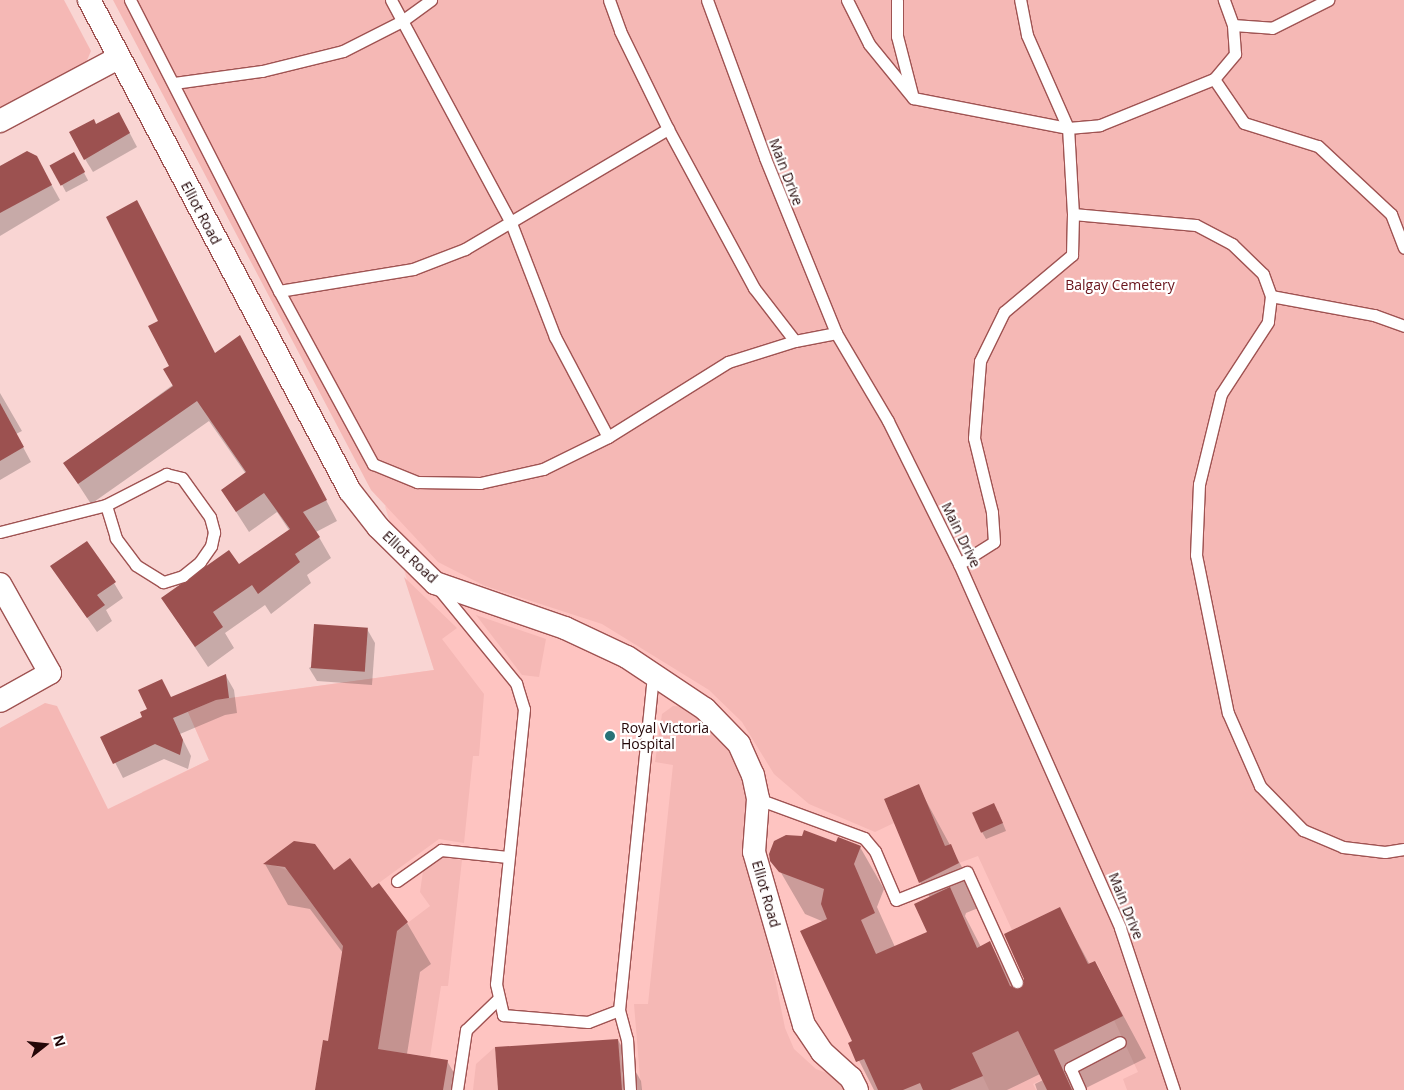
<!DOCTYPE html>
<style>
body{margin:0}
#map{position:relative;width:1404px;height:1090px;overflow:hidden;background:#f9d5d3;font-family:"Open Sans",sans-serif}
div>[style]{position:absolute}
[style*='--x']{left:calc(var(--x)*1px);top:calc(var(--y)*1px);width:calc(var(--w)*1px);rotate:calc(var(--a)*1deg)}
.built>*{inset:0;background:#fec4c1}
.green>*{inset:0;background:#f5b8b5}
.shadow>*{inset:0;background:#0003;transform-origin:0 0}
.building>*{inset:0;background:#9c5150;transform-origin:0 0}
.roads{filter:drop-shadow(1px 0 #9f5352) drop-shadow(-1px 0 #9f5352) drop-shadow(0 1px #9f5352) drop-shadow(0 -1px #9f5352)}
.service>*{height:11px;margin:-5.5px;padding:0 5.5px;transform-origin:5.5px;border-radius:5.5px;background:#fff}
.minor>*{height:22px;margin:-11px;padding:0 11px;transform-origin:11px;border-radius:11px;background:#fff}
.dots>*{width:14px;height:14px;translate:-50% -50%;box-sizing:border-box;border:2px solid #fff;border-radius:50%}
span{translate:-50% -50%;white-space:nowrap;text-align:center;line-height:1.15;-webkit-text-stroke:4.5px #fff;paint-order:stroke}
.street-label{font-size:14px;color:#230607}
.park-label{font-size:14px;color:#69141b}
.poi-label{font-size:14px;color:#230607}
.left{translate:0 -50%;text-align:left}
.north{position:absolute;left:20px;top:1020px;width:50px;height:50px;-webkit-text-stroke:4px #fff;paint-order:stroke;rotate:74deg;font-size:14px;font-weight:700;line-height:20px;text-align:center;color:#230607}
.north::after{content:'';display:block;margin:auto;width:18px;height:22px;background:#230607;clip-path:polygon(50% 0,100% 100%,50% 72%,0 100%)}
</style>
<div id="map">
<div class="built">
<div style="clip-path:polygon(874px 428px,1165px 1090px,288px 1090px,142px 792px,209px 760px,188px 712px,216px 700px,434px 670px,385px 506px,476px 528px)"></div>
</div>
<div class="green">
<div style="clip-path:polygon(0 0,64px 0,91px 51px,85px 65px,0 111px)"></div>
<div style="clip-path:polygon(113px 0,1404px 0,1404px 1090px,1127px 1090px,1123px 1079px,1138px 1072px,1114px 1020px,1123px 1016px,1096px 961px,1088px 964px,1060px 907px,1012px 930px,978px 856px,959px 863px,951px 844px,945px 846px,919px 784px,884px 799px,894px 823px,875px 832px,809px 804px,774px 774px,742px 722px,709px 690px,602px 624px,485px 586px,438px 562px,371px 490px)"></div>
<div style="clip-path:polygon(404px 577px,457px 628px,442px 639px,484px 694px,479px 756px,473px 756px,464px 843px,439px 839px,372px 888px,334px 870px,274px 856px,273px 865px,318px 882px,304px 893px,343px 946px,328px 1041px,323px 1040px,315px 1090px,0 1090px,0 728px,45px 703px,57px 706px,108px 809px,209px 760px,188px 712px,216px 700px,434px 670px)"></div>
<div style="clip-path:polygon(476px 615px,546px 639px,539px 677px,522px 675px)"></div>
<div style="clip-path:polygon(673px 706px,689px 707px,728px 744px,743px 778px,758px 894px,785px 1028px,794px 1049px,816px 1069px,843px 1079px,848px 1090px,641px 1090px,634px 1004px,648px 1004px,673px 765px,655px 762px,662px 714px)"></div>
<div style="clip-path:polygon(443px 857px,462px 860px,448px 986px,441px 986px,430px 1057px,378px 1049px,397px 931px,430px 906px,420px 892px,423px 871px)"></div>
<div style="clip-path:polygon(1018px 1031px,1032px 1060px,1053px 1074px,1033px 1084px,1036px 1090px,989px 1090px,972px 1053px)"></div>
<div style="clip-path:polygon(495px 1047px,498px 1090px,473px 1090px,476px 1064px)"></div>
</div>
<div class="shadow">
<div style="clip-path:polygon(96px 125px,126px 126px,137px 147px,93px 172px,85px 159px)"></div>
<div style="clip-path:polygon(27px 153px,45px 173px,60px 200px,0 236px,0 166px)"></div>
<div style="left:74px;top:154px;width:30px;height:25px;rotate:62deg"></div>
<div style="clip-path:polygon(215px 354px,251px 357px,337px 521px,316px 532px,331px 558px,307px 575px,311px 583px,271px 614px,265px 605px,225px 633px,234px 648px,208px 667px,162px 598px,239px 566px,289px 530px,277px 512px,249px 532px,222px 490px,246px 474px,209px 421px,91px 504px,65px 464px)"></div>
<div style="clip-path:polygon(0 393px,22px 431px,16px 434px,31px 462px,0 480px)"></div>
<div style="clip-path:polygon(52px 567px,114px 583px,123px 598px,106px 610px,112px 621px,97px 632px)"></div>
<div style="clip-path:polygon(367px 629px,375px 643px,372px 685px,317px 681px,309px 668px)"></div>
<div style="clip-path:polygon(226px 676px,234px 690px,237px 713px,225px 715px,180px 734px,191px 756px,188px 769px,164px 759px,123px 778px,102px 737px,143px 718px,171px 698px)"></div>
<div style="clip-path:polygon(918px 786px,983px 906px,966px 913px,965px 916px,981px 947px,990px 943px,1016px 990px,1021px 990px,1059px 908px,1090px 965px,1095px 963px,1146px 1058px,1082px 1090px,1037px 1090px,1035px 1084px,1043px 1080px,1040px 1074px,1007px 1090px,874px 1090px,850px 1043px,853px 1042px,824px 922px,805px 914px,780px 871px,836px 843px,860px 847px,884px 889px,877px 907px,895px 947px,928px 933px,930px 898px,920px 882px)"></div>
<div style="clip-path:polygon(998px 811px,1006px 831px,986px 839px,982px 832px)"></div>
<div style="clip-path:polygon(295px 843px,334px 872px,372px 890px,379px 885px,407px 923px,431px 964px,420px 972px,407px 1054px,447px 1061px,464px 1090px,316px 1090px,329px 1042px,343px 953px,310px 909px,288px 905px,265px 864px)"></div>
<div style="clip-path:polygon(618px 1040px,641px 1081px,642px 1090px,499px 1090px)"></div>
</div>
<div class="building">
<div style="clip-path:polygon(119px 112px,130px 133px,84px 160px,69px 132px,94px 119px,96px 124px)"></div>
<div style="clip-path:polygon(27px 151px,37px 156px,52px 185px,0 213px,0 166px)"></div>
<div style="left:74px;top:152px;width:23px;height:28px;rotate:61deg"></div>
<div style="clip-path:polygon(137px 200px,215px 353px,240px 335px,327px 500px,303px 512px,320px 537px,295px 554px,300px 562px,258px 594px,252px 585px,213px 612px,223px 627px,195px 647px,161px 598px,229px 550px,239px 564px,290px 529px,264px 493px,236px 512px,221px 490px,246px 472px,197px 401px,78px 484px,63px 463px,173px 386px,163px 369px,169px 366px,148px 326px,158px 321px,106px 217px)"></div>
<div style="clip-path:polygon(0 403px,24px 447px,0 461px)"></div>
<div style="clip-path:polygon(87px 541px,116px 582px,97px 595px,105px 605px,87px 618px,50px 566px)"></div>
<div style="left:314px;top:624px;width:54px;height:44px;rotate:4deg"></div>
<div style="clip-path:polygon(226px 674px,229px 698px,216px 700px,173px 718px,183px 740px,180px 755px,155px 744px,113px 764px,100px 737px,142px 717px,140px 712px,147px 709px,138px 690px,162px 679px,171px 697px)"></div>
<div style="clip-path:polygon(919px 784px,945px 846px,951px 844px,959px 863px,919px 883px,884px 799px)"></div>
<div style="left:994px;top:803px;width:22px;height:24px;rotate:66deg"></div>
<div style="clip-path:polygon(804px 830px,836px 842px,838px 837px,861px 846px,854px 864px,875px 913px,861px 920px,876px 954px,927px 932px,914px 904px,950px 887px,977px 948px,990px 941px,1010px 986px,1020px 989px,1024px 979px,1004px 934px,1060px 907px,1088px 964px,1095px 961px,1123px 1016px,1054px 1050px,1072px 1090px,1047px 1090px,1018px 1031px,972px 1053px,983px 1076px,950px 1090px,923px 1090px,920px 1083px,903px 1090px,878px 1090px,864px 1059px,856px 1062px,848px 1043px,852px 1041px,800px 931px,827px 919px,821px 904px,824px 889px,779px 872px,770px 861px,769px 854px,774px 841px,786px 835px,802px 836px)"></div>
<div style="clip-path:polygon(294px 841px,315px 844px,334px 870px,350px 858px,372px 888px,379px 883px,408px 922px,397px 931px,378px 1049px,448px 1060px,443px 1090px,315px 1090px,323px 1040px,328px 1041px,343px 946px,285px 867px,263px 864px)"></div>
<div style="clip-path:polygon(618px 1039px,622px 1090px,498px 1090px,495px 1047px)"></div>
</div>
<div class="roads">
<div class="service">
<div style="--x:130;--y:0;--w:327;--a:62.9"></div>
<div style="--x:279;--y:291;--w:197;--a:61.5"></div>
<div style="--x:373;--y:464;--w:48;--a:22.2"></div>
<div style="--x:417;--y:482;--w:63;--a:0.9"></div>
<div style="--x:480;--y:483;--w:65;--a:-12.5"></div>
<div style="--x:543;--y:469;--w:72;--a:-26.2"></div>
<div style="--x:608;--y:437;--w:142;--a:-32"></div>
<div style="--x:728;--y:362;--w:70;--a:-17.4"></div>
<div style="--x:795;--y:341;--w:42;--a:-11"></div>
<div style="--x:391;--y:0;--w:253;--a:61.7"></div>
<div style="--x:511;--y:223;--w:122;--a:68.9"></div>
<div style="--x:555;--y:337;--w:113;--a:62.1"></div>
<div style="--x:609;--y:0;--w:33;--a:70"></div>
<div style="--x:620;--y:31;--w:109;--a:63.9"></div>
<div style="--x:668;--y:129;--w:181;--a:61.6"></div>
<div style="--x:754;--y:288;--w:67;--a:52.3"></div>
<div style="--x:707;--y:0;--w:168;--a:69.8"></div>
<div style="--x:765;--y:158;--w:189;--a:67.9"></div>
<div style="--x:836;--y:333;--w:102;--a:59.4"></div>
<div style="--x:888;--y:421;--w:160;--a:63.6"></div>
<div style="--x:959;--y:564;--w:398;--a:66.1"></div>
<div style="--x:1120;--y:928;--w:171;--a:71.6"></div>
<div style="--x:847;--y:0;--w:49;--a:63.4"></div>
<div style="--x:869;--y:44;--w:70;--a:50.8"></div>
<div style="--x:913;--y:98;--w:158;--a:11"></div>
<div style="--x:1068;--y:128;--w:32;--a:-5"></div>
<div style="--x:1100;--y:125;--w:123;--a:-22"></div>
<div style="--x:1214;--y:79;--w:33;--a:-50"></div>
<div style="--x:1235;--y:54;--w:29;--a:-94"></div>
<div style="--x:1233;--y:25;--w:27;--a:-110"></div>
<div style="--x:897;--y:0;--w:36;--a:90"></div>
<div style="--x:897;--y:36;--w:60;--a:75.5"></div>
<div style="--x:1233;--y:25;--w:39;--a:4"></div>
<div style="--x:1272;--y:28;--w:63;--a:-26.6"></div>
<div style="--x:1214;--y:79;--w:53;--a:55.7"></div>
<div style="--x:1244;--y:123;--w:77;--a:17.3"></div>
<div style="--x:1318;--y:146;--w:100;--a:43"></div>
<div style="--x:1391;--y:214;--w:36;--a:69"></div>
<div style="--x:174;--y:83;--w:89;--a:-7.8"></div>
<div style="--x:262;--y:71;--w:83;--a:-13.9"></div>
<div style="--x:343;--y:51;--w:66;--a:-27"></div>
<div style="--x:402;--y:21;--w:36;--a:-36"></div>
<div style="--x:1073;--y:214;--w:123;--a:5.1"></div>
<div style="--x:1196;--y:225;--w:41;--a:27.8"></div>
<div style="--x:1232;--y:244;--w:43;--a:44.1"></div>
<div style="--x:1263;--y:274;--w:23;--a:70"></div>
<div style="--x:1271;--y:296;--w:26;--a:97"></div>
<div style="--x:1268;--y:322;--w:86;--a:123.1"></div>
<div style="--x:1221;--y:394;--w:93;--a:103.7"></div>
<div style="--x:1199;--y:484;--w:71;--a:92.4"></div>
<div style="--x:1196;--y:555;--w:161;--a:78.6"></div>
<div style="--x:1228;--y:713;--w:80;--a:66.3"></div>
<div style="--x:1260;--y:786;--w:62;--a:45.7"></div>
<div style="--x:1303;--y:830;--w:43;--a:23"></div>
<div style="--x:1343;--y:847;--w:42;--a:6.8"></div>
<div style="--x:1385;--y:852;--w:19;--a:-9"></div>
<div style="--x:279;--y:291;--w:136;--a:-9.3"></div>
<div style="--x:413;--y:269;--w:56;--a:-21"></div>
<div style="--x:465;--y:249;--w:236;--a:-30.6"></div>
<div style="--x:1271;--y:296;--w:105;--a:10.5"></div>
<div style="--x:1374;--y:315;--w:32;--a:20"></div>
<div style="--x:0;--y:532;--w:109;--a:-14.3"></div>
<div style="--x:106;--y:505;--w:68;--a:-27.3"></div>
<div style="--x:166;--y:474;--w:16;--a:14"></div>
<div style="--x:182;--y:478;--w:48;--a:54.3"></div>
<div style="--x:210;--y:517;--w:16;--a:75"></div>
<div style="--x:214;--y:532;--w:14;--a:102"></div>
<div style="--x:211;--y:546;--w:19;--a:125"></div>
<div style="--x:200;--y:562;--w:22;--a:141"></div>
<div style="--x:183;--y:576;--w:21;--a:163"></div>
<div style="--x:163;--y:582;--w:32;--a:-148"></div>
<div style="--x:136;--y:565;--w:34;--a:-127"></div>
<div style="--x:116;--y:538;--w:34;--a:-107"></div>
<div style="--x:959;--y:564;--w:41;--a:-32.2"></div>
<div style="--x:994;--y:542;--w:30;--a:-94"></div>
<div style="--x:992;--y:512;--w:76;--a:-103.7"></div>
<div style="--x:974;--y:438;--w:77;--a:-85.5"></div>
<div style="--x:980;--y:361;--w:55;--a:-63.9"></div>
<div style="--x:1004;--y:312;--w:89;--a:-40"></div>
<div style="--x:1072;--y:255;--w:41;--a:-88.6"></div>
<div style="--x:1073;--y:214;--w:86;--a:-93.3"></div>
<div style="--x:1068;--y:128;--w:102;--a:-113.8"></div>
<div style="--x:1027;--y:35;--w:36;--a:-101"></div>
<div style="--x:439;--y:589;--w:122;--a:50.7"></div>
<div style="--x:516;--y:683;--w:27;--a:73"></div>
<div style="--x:524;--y:709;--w:276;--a:95.8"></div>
<div style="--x:496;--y:984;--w:32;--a:77"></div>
<div style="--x:503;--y:1015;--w:85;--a:4.7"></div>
<div style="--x:588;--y:1022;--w:33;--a:-21"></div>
<div style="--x:619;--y:1010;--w:338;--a:-84.2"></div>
<div style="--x:758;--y:799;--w:113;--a:20.2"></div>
<div style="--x:864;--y:838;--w:17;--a:50"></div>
<div style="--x:875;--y:851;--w:53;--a:66.8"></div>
<div style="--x:896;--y:900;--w:76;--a:-21.5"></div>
<div style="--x:967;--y:872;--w:121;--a:65.6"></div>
<div style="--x:397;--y:881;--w:54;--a:-35.2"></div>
<div style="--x:441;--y:850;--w:67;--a:6"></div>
<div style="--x:619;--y:1010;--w:30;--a:75"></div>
<div style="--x:627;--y:1039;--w:51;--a:86.6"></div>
<div style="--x:457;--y:1090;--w:61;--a:-81.5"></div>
<div style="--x:466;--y:1030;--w:43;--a:-44.1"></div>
<div style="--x:1080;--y:1090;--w:24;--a:-114"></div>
<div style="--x:1070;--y:1068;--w:56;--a:-27.5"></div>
</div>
<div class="minor">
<div style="--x:89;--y:0;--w:556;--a:62.01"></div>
<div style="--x:350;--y:491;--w:46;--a:52.1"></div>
<div style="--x:378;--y:527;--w:80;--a:44.5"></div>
<div style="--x:435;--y:583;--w:138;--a:19.1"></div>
<div style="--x:565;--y:628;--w:68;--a:25.1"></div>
<div style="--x:627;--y:657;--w:94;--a:33.7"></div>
<div style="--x:705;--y:709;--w:49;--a:45.8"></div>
<div style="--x:739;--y:744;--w:34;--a:66"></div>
<div style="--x:753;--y:775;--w:25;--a:78"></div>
<div style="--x:758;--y:799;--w:53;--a:94.3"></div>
<div style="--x:754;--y:852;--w:180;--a:73.9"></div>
<div style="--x:804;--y:1025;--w:32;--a:56"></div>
<div style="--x:822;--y:1052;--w:39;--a:42"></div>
<div style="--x:851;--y:1078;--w:13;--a:63"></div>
<div style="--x:0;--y:121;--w:134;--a:-28.1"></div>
<div style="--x:0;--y:584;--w:102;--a:60.7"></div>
<div style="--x:50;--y:673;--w:57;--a:150.8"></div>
</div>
</div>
<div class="dots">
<div style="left:610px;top:736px;background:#277277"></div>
</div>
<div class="street-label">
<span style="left:786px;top:172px;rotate:69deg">Main Drive</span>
<span style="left:201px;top:213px;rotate:62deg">Elliot Road</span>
<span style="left:961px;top:535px;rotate:64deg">Main Drive</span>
<span style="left:410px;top:557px;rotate:43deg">Elliot Road</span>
<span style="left:766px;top:894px;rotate:74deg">Elliot Road</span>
<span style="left:1126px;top:906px;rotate:68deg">Main Drive</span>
</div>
<div class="park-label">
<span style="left:1120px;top:285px">Balgay Cemetery</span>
</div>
<div class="poi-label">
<span class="left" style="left:621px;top:736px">Royal Victoria<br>Hospital</span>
</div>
<div class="north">N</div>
</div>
